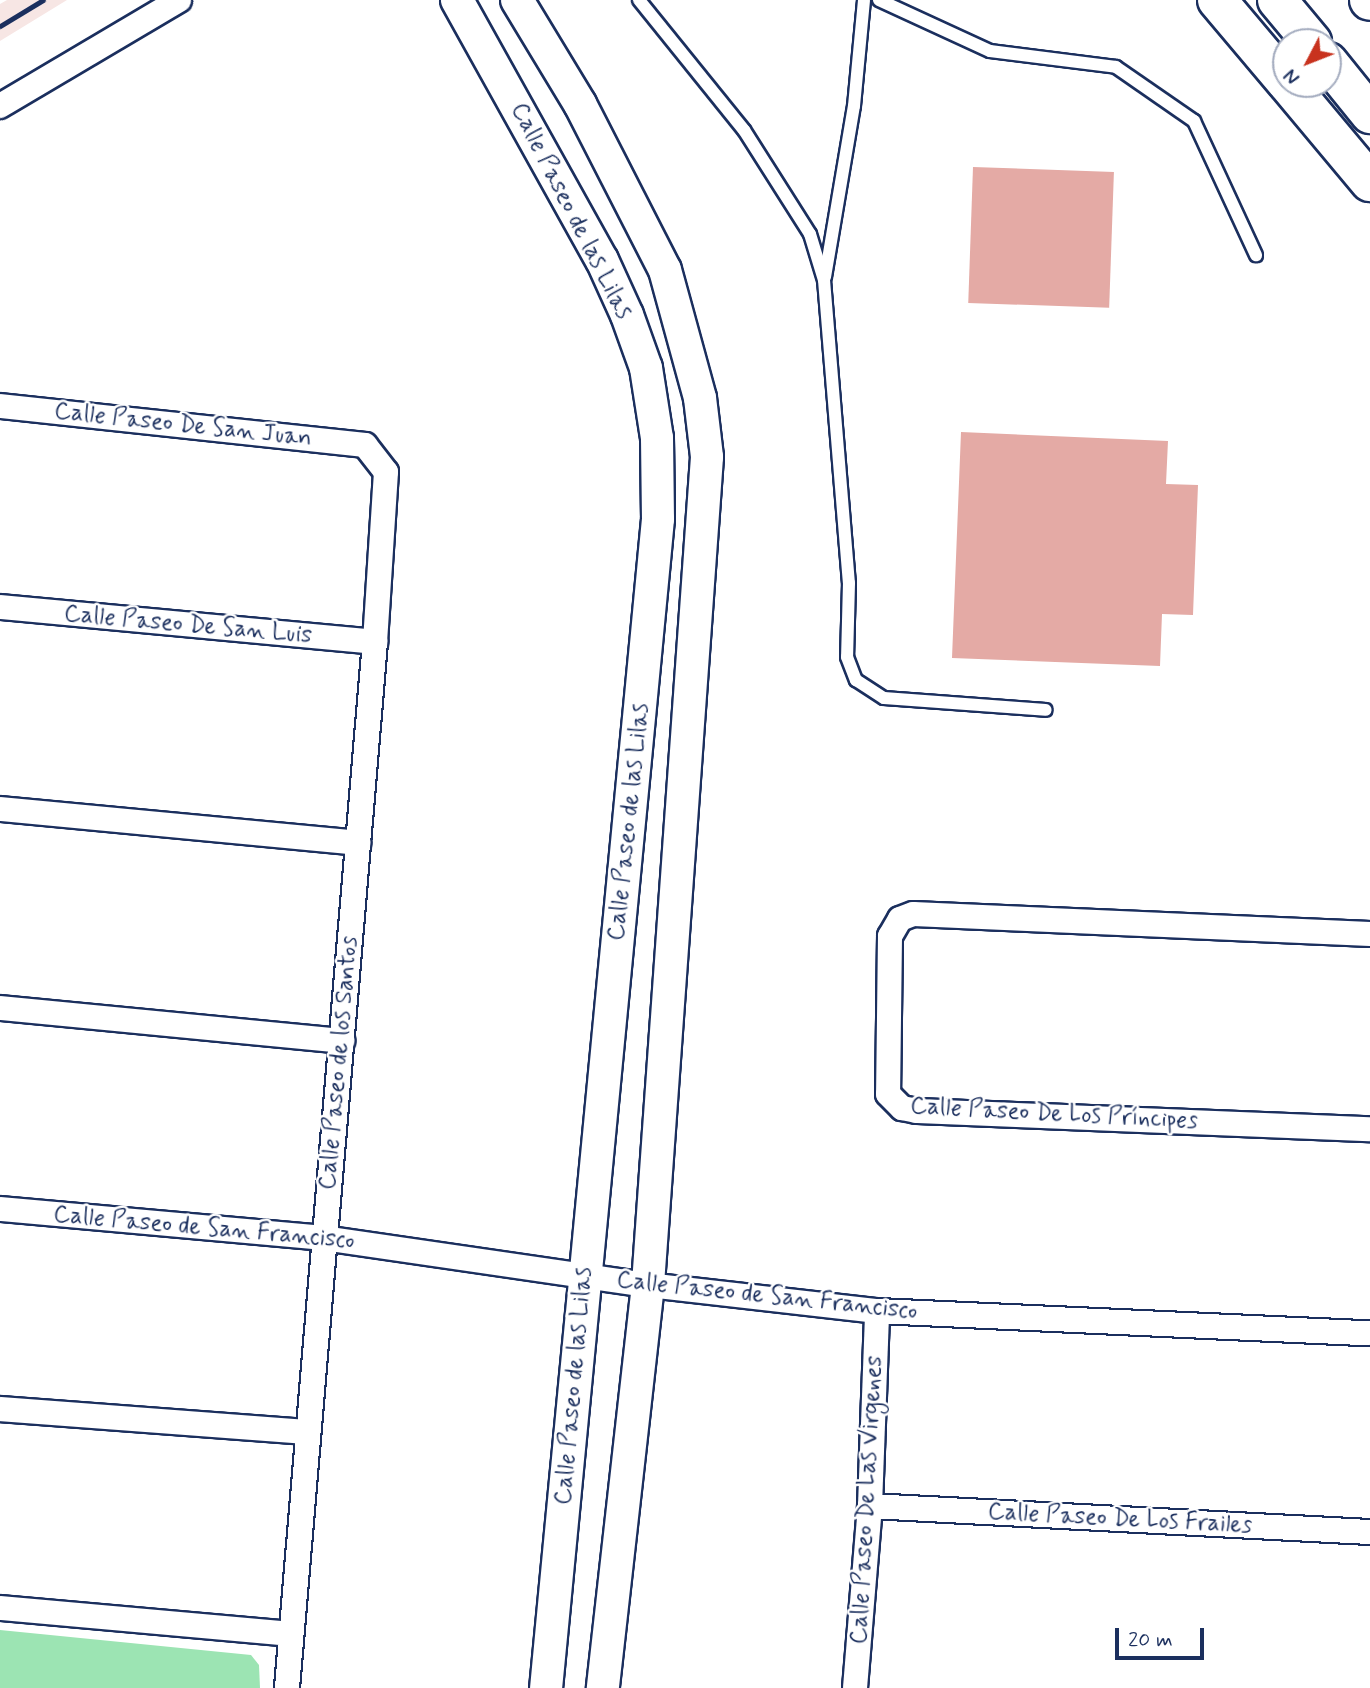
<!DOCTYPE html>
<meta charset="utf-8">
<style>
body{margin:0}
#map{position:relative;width:1370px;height:1688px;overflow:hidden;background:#fff;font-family:Mynerve,sans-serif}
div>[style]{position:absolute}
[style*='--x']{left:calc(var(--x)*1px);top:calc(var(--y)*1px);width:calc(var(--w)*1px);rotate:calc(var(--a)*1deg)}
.built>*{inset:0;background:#f7e6e4}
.green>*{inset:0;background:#9ce4b3}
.building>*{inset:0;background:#e4aaa5;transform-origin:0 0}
.roads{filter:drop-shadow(2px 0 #1b2f5e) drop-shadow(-2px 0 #1b2f5e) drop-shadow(0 2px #1b2f5e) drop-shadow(0 -2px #1b2f5e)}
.service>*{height:12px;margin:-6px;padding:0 6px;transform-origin:6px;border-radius:6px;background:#fff}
.minor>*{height:24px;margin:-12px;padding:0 12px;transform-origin:12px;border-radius:12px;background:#fff}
.tertiary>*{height:32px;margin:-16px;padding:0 16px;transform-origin:16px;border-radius:16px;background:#fff}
.trunk>*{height:38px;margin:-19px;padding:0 19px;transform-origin:19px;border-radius:19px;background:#fff}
.rail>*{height:5px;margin:-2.5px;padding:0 2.5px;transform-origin:2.5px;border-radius:2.5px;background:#1b2f5e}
span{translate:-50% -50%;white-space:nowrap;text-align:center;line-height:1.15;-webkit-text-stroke:5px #fff;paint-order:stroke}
.street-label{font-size:24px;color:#1b2f5e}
.north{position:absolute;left:1272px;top:28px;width:70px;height:70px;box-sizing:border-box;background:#fff;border:2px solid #a4acbf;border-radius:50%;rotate:228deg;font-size:19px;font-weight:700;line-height:28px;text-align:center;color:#1b2f5e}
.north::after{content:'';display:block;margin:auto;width:24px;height:32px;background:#c8321e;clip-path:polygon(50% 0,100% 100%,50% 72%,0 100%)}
.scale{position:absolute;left:1115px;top:1628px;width:89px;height:32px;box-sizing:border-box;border:4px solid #1b2f5e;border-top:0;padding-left:9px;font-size:21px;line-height:24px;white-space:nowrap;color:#1b2f5e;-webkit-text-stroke:5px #fff;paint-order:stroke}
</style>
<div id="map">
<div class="built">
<div style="clip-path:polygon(7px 0,67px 0,0 41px,0 4px)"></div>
</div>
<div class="green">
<div style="clip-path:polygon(0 1630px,251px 1655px,259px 1665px,260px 1688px,0 1688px)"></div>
</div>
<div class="building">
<div style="left:973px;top:167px;width:141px;height:136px;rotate:2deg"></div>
<div style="clip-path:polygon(961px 432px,1168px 441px,1166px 484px,1198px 485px,1193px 615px,1162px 614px,1160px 666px,952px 658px)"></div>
</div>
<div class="roads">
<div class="service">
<div style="--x:639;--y:0;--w:167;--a:51.1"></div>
<div style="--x:744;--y:130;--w:123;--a:57.6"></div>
<div style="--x:810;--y:234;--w:48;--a:73.1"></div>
<div style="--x:824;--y:280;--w:304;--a:85.3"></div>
<div style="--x:849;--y:583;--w:74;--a:91.5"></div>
<div style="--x:847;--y:657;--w:25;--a:69"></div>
<div style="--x:856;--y:680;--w:33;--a:33"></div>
<div style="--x:884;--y:698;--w:162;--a:4.2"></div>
<div style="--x:879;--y:0;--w:122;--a:24.7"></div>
<div style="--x:990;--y:51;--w:127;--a:7.2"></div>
<div style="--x:1116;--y:67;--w:95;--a:34.7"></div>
<div style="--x:1194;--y:121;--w:148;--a:65.2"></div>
<div style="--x:825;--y:277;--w:173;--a:-80.4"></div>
<div style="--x:854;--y:106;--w:106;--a:-84.6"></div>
</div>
<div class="minor">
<div style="--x:0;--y:106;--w:208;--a:-30.6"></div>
<div style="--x:0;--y:406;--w:367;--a:6.1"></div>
<div style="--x:365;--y:445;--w:34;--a:52"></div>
<div style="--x:386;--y:472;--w:170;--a:93.7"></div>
<div style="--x:375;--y:642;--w:1050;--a:94.81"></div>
<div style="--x:0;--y:607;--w:377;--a:5.3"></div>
<div style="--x:0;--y:809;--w:360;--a:5.4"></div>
<div style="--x:1370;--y:934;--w:457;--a:-177.5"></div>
<div style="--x:913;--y:914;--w:14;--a:159"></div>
<div style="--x:900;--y:919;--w:20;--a:120"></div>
<div style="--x:890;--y:936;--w:158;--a:90.7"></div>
<div style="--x:888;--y:1094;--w:20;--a:45"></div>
<div style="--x:902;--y:1108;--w:15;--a:11"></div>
<div style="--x:917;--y:1111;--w:453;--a:2.3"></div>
<div style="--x:0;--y:1008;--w:344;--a:5.5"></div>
<div style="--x:0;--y:1209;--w:325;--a:5.1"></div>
<div style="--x:324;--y:1238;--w:327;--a:8.3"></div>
<div style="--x:648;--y:1285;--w:230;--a:6.5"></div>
<div style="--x:877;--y:1311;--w:493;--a:2.6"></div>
<div style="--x:0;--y:1409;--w:309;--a:4.3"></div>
<div style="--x:870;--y:1506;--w:501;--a:2.98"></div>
<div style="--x:0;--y:1608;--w:292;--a:5.1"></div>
<div style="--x:855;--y:1688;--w:183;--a:-85.3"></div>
<div style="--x:870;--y:1506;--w:195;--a:-87.9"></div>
</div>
<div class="tertiary">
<div style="--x:457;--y:0;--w:298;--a:60.9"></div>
<div style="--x:602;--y:260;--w:60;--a:65.6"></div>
<div style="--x:627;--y:315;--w:56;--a:70.3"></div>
<div style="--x:646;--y:368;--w:71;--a:81.1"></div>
<div style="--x:657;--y:438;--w:81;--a:89.3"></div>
<div style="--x:658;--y:519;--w:1174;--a:95.47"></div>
<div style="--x:517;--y:0;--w:122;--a:58.8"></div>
<div style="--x:580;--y:104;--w:186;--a:62.9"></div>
<div style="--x:665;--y:270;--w:133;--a:74.7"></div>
<div style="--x:700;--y:398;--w:59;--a:83.2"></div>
<div style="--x:707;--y:457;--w:830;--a:94.08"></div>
<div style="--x:648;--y:1285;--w:406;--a:96.4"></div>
</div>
<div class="trunk">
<div style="--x:1217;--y:0;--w:107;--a:49.9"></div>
<div style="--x:1277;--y:0;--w:55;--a:50.2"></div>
<div style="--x:1369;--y:0;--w:1;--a:45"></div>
<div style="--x:1328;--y:62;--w:67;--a:51.1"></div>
<div style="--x:1288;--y:84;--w:128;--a:50.1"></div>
</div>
</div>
<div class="rail">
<div style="--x:0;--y:26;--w:50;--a:-31.2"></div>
</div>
<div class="street-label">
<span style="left:571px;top:211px;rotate:63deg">Calle Paseo de las Lilas</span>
<span style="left:183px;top:425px;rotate:6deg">Calle Paseo De San Juan</span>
<span style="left:188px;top:625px;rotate:5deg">Calle Paseo De San Luis</span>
<span style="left:629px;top:822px;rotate:-84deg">Calle Paseo de las Lilas</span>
<span style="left:339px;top:1063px;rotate:-85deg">Calle Paseo de los Santos</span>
<span style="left:1054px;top:1114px;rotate:3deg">Calle Paseo De Los Príncipes</span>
<span style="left:204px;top:1228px;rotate:5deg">Calle Paseo de San Francisco</span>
<span style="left:767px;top:1296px;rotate:6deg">Calle Paseo de San Francisco</span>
<span style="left:574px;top:1386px;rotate:-85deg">Calle Paseo de las Lilas</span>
<span style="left:867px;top:1500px;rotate:-87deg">Calle Paseo De Las Virgenes</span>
<span style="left:1120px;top:1519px;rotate:3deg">Calle Paseo De Los Frailes</span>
</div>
<div class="north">N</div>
<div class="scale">20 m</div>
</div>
